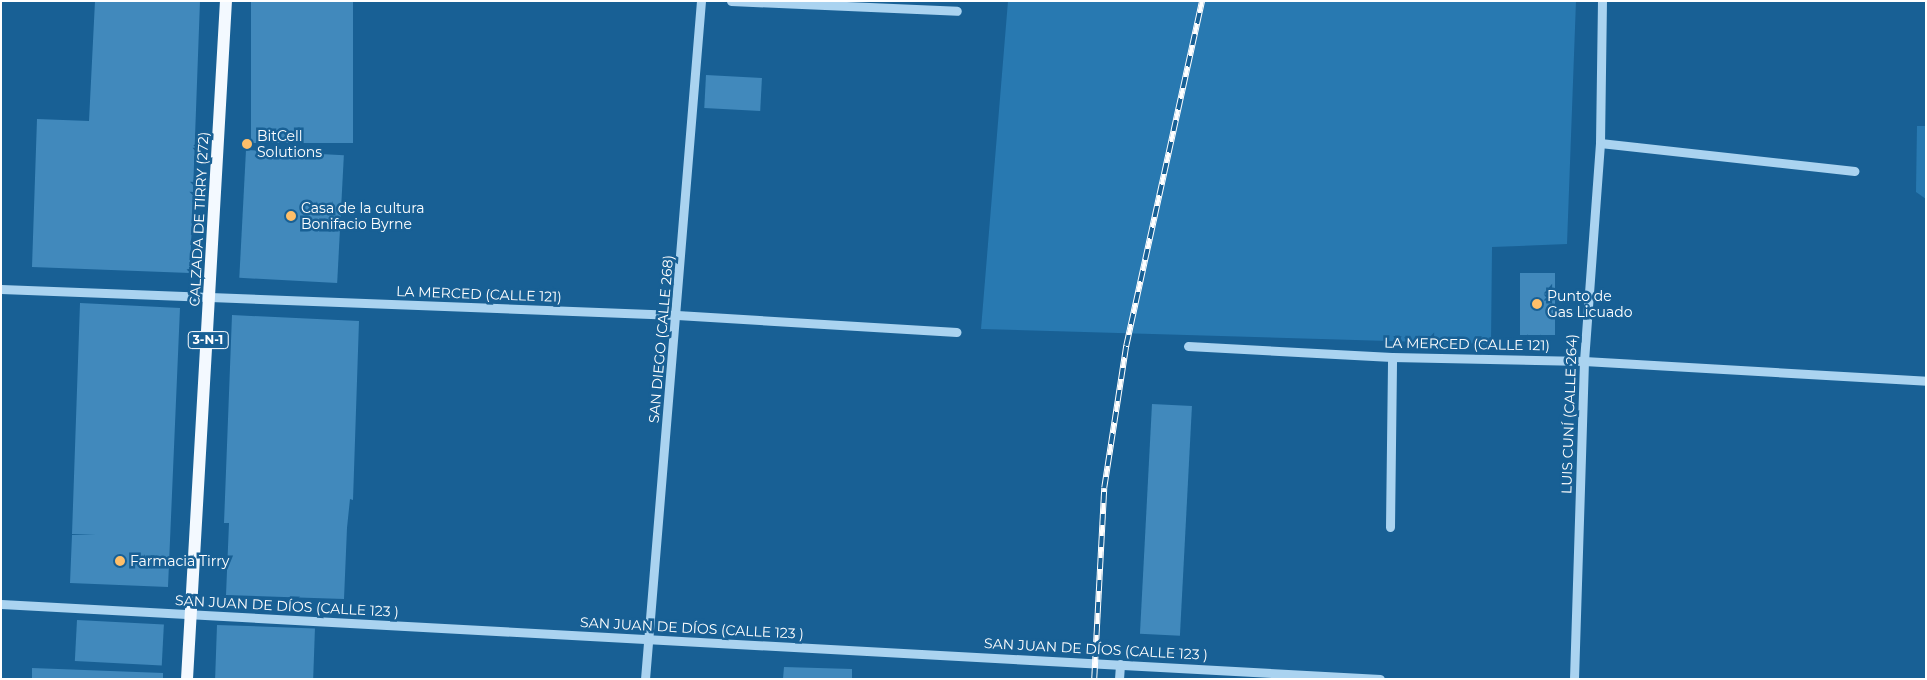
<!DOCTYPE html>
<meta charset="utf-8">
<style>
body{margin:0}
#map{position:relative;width:1927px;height:680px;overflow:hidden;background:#186095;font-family:Montserrat,sans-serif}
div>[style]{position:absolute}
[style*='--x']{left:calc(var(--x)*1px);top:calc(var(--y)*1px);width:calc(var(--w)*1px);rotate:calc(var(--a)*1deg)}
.green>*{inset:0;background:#2879b1}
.building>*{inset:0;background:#4189bc;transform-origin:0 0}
.minor>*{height:9px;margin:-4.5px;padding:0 4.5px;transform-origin:4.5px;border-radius:4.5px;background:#aad3f0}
.major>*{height:12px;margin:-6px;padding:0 6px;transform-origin:6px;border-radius:6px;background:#f3f9ff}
.rail>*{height:5.5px;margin-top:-2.75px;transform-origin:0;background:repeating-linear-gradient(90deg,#186095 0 11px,#fff 0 22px);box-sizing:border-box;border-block:1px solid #fff}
.dots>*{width:14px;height:14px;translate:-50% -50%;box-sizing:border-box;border:2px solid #186095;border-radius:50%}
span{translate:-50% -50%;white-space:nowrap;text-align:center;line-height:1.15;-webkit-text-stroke:5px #186095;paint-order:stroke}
.shield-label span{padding:1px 4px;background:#186095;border:1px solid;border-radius:4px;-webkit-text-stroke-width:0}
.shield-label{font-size:12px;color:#fff;font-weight:700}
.poi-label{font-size:14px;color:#fff}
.left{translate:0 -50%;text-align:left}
.street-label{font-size:14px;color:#fff}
.frame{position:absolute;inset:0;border:2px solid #fff;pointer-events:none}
</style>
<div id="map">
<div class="green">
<div style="clip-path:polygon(1008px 1px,1576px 1px,1567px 244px,1492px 247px,1491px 344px,981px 329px)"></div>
<div style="clip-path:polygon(1917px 126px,1926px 126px,1926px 199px,1916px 192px)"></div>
</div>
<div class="building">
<div style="clip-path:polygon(95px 1px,200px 1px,190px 273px,32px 267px,37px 119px,89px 121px)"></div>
<div style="left:251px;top:1px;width:102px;height:142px"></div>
<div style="left:706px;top:75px;width:56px;height:33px;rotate:3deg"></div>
<div style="left:246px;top:150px;width:98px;height:128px;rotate:3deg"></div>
<div style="left:1520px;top:273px;width:35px;height:62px"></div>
<div style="clip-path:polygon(80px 303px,180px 308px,168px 587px,70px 583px,72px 535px,96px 535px,72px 534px)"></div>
<div style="clip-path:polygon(232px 315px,359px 321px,353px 500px,350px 499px,347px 528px,344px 599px,226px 595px,229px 523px,224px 523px)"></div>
<div style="left:1152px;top:404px;width:40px;height:230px;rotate:3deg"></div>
<div style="left:77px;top:620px;width:87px;height:41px;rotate:3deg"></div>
<div style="left:217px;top:625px;width:98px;height:54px;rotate:2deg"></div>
<div style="clip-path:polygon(784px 667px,852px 669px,852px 679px,783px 679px)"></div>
<div style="clip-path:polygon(32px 668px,163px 673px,163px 679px,32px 679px)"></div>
</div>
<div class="minor">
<div style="--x:731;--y:1;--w:226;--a:2.5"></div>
<div style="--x:1600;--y:143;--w:256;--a:6.3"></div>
<div style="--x:1;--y:289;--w:676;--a:2.2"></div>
<div style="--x:677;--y:315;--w:280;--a:3.5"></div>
<div style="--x:1188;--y:346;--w:204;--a:3.1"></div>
<div style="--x:1392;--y:357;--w:192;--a:1.2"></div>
<div style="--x:1584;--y:361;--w:343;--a:3.3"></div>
<div style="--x:1390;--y:527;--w:170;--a:-89.3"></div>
<div style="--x:1;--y:604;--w:1381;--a:3.11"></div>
<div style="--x:645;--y:679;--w:680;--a:-85.28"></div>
<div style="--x:1119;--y:679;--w:15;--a:-86"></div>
<div style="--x:1574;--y:679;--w:318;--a:-88.2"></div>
<div style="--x:1584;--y:361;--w:219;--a:-85.8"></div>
<div style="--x:1600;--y:143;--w:142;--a:-89.2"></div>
</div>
<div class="major">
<div style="--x:187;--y:679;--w:679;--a:-86.71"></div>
</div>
<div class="rail">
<div style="--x:1094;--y:679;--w:191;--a:-87"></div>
<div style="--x:1104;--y:488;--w:144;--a:-81.2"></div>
<div style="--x:1126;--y:346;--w:353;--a:-77.6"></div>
</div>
<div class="dots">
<div style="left:247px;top:144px;background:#ffbf69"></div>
<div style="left:291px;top:216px;background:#ffbf69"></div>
<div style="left:1537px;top:304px;background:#ffbf69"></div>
<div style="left:120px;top:561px;background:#ffbf69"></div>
</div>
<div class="shield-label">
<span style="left:208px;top:340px">3-N-1</span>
</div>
<div class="poi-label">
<span class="left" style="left:257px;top:144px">BitCell<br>Solutions</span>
<span class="left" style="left:301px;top:216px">Casa de la cultura<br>Bonifacio Byrne</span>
<span class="left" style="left:1547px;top:304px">Punto de<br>Gas Licuado</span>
<span class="left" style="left:130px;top:561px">Farmacia Tirry</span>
</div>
<div class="street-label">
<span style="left:199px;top:219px;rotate:-87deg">CALZADA DE TIRRY (272)</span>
<span style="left:479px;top:294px;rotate:2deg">LA MERCED (CALLE 121)</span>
<span style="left:661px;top:339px;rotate:-85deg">SAN DIEGO (CALLE 268)</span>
<span style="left:1467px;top:344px;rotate:1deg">LA MERCED (CALLE 121)</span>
<span style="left:1569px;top:414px;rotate:-88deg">LUIS CUNÍ (CALLE 264)</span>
<span style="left:287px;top:606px;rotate:3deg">SAN JUAN DE DÍOS (CALLE 123 )</span>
<span style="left:692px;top:628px;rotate:3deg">SAN JUAN DE DÍOS (CALLE 123 )</span>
<span style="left:1096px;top:649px;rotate:3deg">SAN JUAN DE DÍOS (CALLE 123 )</span>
</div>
<div class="frame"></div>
</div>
